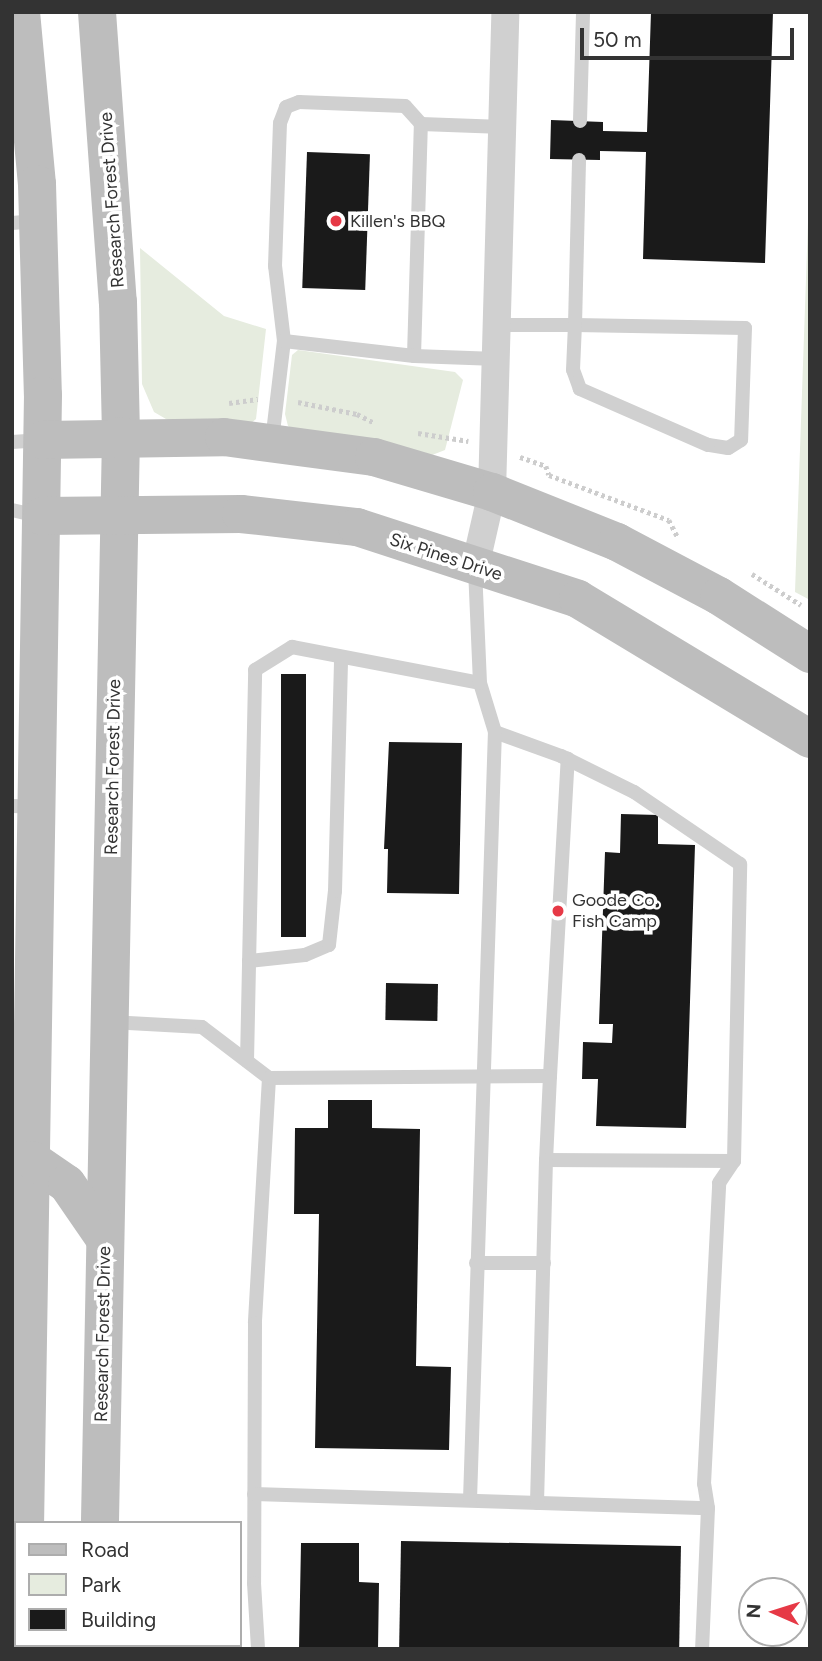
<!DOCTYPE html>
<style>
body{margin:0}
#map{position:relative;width:822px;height:1661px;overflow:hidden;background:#fff;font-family:Figtree,sans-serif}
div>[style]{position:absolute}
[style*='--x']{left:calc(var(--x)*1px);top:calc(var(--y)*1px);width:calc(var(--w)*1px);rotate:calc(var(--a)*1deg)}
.green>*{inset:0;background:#e6ecdf}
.building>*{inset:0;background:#1a1a1a;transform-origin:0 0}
.path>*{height:4.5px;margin-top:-2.25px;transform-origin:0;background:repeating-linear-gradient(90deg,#cdcdcd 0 3.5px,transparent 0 7px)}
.lane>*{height:14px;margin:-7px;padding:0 7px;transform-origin:7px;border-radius:7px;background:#d0d0d0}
.street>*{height:28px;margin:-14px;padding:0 14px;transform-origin:14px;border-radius:14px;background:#d0d0d0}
.secondary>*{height:38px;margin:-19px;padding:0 19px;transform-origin:19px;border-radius:19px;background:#bdbdbd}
.dots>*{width:19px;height:19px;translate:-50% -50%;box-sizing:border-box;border:4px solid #fff;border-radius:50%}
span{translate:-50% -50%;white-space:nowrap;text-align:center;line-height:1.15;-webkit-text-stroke:7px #fff;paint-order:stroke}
.street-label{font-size:18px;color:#333}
.poi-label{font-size:18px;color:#333}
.left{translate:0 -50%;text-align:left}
.frame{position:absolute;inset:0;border:14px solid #333;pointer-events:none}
.legend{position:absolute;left:14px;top:1521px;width:228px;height:126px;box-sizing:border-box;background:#fff;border:2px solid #adadad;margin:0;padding:9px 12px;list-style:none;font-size:21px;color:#333}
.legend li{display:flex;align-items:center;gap:14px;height:35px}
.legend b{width:35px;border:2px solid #adadad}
.north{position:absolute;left:738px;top:1577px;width:70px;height:70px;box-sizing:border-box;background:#fff;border:2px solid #adadad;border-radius:50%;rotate:273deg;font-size:19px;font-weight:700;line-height:28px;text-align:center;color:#333}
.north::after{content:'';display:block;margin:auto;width:24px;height:32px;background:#e63946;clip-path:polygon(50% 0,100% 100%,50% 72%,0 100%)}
.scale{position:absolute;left:580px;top:28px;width:214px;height:32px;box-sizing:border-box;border:4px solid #333;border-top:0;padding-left:9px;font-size:21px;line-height:24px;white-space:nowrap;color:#333;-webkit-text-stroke:5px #fff;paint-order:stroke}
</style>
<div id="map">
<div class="green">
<div style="clip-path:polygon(810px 165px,810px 600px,795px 592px)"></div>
<div style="clip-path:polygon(140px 248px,224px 316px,266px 329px,256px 419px,244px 429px,178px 426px,154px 412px,142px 384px)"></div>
<div style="clip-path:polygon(298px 350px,455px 372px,463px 380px,445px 450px,427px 457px,302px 436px,288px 426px,285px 414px,292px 355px)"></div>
</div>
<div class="building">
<div style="clip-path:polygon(651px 12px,773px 12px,765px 263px,643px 259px,646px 152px,600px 151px,600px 160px,550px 159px,551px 120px,603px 122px,603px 131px,647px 132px)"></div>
<div style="left:307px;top:152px;width:63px;height:136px;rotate:2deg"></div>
<div style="left:281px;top:674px;width:25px;height:263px"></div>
<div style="clip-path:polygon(389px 742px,462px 743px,459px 894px,387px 893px,388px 849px,384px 849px)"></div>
<div style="clip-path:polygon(621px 814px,658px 815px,658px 844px,695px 845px,686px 1128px,596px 1126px,598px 1079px,582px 1079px,583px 1042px,612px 1043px,613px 1024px,599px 1024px,605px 852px,620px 853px)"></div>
<div style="left:386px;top:983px;width:52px;height:37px;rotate:1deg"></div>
<div style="clip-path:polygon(328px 1100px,372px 1100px,372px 1128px,420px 1129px,416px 1366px,451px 1367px,449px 1450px,315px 1448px,319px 1214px,294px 1214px,295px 1128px,328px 1128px)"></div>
<div style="left:401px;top:1541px;width:280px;height:108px;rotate:1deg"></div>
<div style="clip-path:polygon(301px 1543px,359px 1543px,359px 1582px,379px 1583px,378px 1649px,299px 1649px)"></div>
</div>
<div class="path">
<div style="--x:298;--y:402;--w:60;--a:11.5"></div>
<div style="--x:357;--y:414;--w:18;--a:27"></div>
<div style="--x:229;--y:403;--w:29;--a:-8"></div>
<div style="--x:418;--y:433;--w:51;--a:9.1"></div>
<div style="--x:520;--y:457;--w:28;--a:19"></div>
<div style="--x:546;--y:466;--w:9;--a:72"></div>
<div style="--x:549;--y:475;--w:128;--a:20.6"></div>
<div style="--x:669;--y:520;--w:18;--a:63"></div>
<div style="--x:752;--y:574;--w:58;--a:32.3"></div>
</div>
<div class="lane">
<div style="--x:580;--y:121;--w:109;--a:-88.4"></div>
<div style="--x:12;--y:223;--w:24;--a:-5"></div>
<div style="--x:497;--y:325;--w:78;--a:0"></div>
<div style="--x:575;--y:325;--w:165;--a:-88.6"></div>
<div style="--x:575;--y:325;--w:170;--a:1"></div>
<div style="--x:745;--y:328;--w:112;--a:92"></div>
<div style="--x:741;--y:440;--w:15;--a:148"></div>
<div style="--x:728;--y:448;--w:20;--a:-171"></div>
<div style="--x:708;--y:445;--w:140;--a:-156.4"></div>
<div style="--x:580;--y:389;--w:20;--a:-110"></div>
<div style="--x:573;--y:370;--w:45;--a:-87.5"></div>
<div style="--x:284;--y:341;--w:76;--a:-96.8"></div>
<div style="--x:275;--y:266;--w:143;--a:-88"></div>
<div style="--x:280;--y:123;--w:17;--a:-69"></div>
<div style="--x:286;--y:107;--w:14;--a:-21"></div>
<div style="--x:299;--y:102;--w:106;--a:2.2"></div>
<div style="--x:405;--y:106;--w:24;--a:48"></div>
<div style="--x:497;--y:359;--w:83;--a:-177.9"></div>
<div style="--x:414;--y:356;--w:232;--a:-88.3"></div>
<div style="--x:421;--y:124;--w:82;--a:2.1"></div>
<div style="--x:272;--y:441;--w:101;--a:-83.2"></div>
<div style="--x:284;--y:341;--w:131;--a:6.6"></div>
<div style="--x:12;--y:442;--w:30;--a:-4"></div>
<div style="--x:12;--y:510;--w:27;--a:13"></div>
<div style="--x:12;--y:806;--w:24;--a:2"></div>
<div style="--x:249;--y:961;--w:56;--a:-6.1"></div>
<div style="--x:305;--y:955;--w:26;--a:-23"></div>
<div style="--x:329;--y:945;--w:54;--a:-83.7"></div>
<div style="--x:335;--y:891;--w:234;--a:-88.5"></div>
<div style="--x:110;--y:1022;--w:92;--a:3.1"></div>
<div style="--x:202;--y:1027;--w:84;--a:37.3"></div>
<div style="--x:269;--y:1078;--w:245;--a:93.3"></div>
<div style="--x:255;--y:1323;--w:260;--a:90.2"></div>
<div style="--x:254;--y:1583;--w:66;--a:86.5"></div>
<div style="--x:247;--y:1061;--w:391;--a:-88.8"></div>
<div style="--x:255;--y:670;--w:44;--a:-31.9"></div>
<div style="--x:292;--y:647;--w:191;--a:10.8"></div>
<div style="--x:550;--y:1076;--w:318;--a:-86.8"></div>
<div style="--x:269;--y:1078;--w:281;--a:-0.4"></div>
<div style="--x:550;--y:1076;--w:84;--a:92.7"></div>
<div style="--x:546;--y:1160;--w:188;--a:0.3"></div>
<div style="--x:734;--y:1161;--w:297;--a:-88.8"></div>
<div style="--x:740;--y:864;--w:128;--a:-145.8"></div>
<div style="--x:634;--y:792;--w:81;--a:-153.7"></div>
<div style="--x:561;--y:756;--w:70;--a:-160"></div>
<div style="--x:476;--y:1263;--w:68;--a:0"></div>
<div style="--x:254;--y:1494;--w:454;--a:1.8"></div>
<div style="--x:708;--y:1508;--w:141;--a:92.4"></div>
<div style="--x:470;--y:1500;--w:768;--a:-88.14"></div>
<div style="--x:495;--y:732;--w:51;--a:-107"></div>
<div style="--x:480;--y:683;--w:116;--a:-92.5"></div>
<div style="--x:537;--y:1503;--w:343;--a:-88.5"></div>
<div style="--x:708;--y:1508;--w:24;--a:-99"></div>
<div style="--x:704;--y:1484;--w:301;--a:-87.1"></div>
<div style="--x:719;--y:1183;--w:27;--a:-56"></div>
</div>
<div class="street">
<div style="--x:475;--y:567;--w:77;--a:-77.2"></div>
<div style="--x:492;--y:492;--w:480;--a:-88.4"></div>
</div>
<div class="secondary">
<div style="--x:21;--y:12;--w:173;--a:84.7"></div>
<div style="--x:37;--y:184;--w:211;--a:88.4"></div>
<div style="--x:43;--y:395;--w:1128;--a:90.91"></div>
<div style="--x:97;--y:12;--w:291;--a:85.9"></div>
<div style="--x:118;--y:302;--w:134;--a:88.7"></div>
<div style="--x:121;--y:436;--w:1087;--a:91.11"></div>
<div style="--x:43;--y:440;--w:181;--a:-0.9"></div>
<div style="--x:224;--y:437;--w:151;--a:7.6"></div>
<div style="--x:374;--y:457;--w:123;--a:16.5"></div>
<div style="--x:492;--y:492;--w:135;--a:21.8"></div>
<div style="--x:617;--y:542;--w:115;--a:27.9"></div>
<div style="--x:719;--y:596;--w:108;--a:32.5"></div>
<div style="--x:42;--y:516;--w:199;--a:-0.6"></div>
<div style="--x:241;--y:514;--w:117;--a:6.4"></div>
<div style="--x:357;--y:527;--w:232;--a:18"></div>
<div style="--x:578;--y:599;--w:271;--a:31.1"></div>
<div style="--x:32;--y:1160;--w:42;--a:34.4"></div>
<div style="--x:67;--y:1184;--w:67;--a:55.4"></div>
<div style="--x:22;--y:1649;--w:4;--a:-90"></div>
<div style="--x:99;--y:1649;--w:4;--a:-90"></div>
</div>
<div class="dots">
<div style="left:336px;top:221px;background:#e63946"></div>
<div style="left:558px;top:911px;background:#e63946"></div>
</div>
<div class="street-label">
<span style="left:112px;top:200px;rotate:-94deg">Research Forest Drive</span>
<span style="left:446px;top:557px;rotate:18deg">Six Pines Drive</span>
<span style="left:113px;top:767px;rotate:-89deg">Research Forest Drive</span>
<span style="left:103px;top:1334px;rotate:-89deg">Research Forest Drive</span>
</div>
<div class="poi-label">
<span class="left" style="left:350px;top:221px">Killen's BBQ</span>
<span class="left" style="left:572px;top:911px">Goode Co.<br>Fish Camp</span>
</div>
<div class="frame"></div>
<ul class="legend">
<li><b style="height:9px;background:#bdbdbd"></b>Road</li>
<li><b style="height:19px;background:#e6ecdf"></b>Park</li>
<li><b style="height:19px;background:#1a1a1a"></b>Building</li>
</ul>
<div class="north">N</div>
<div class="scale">50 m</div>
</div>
